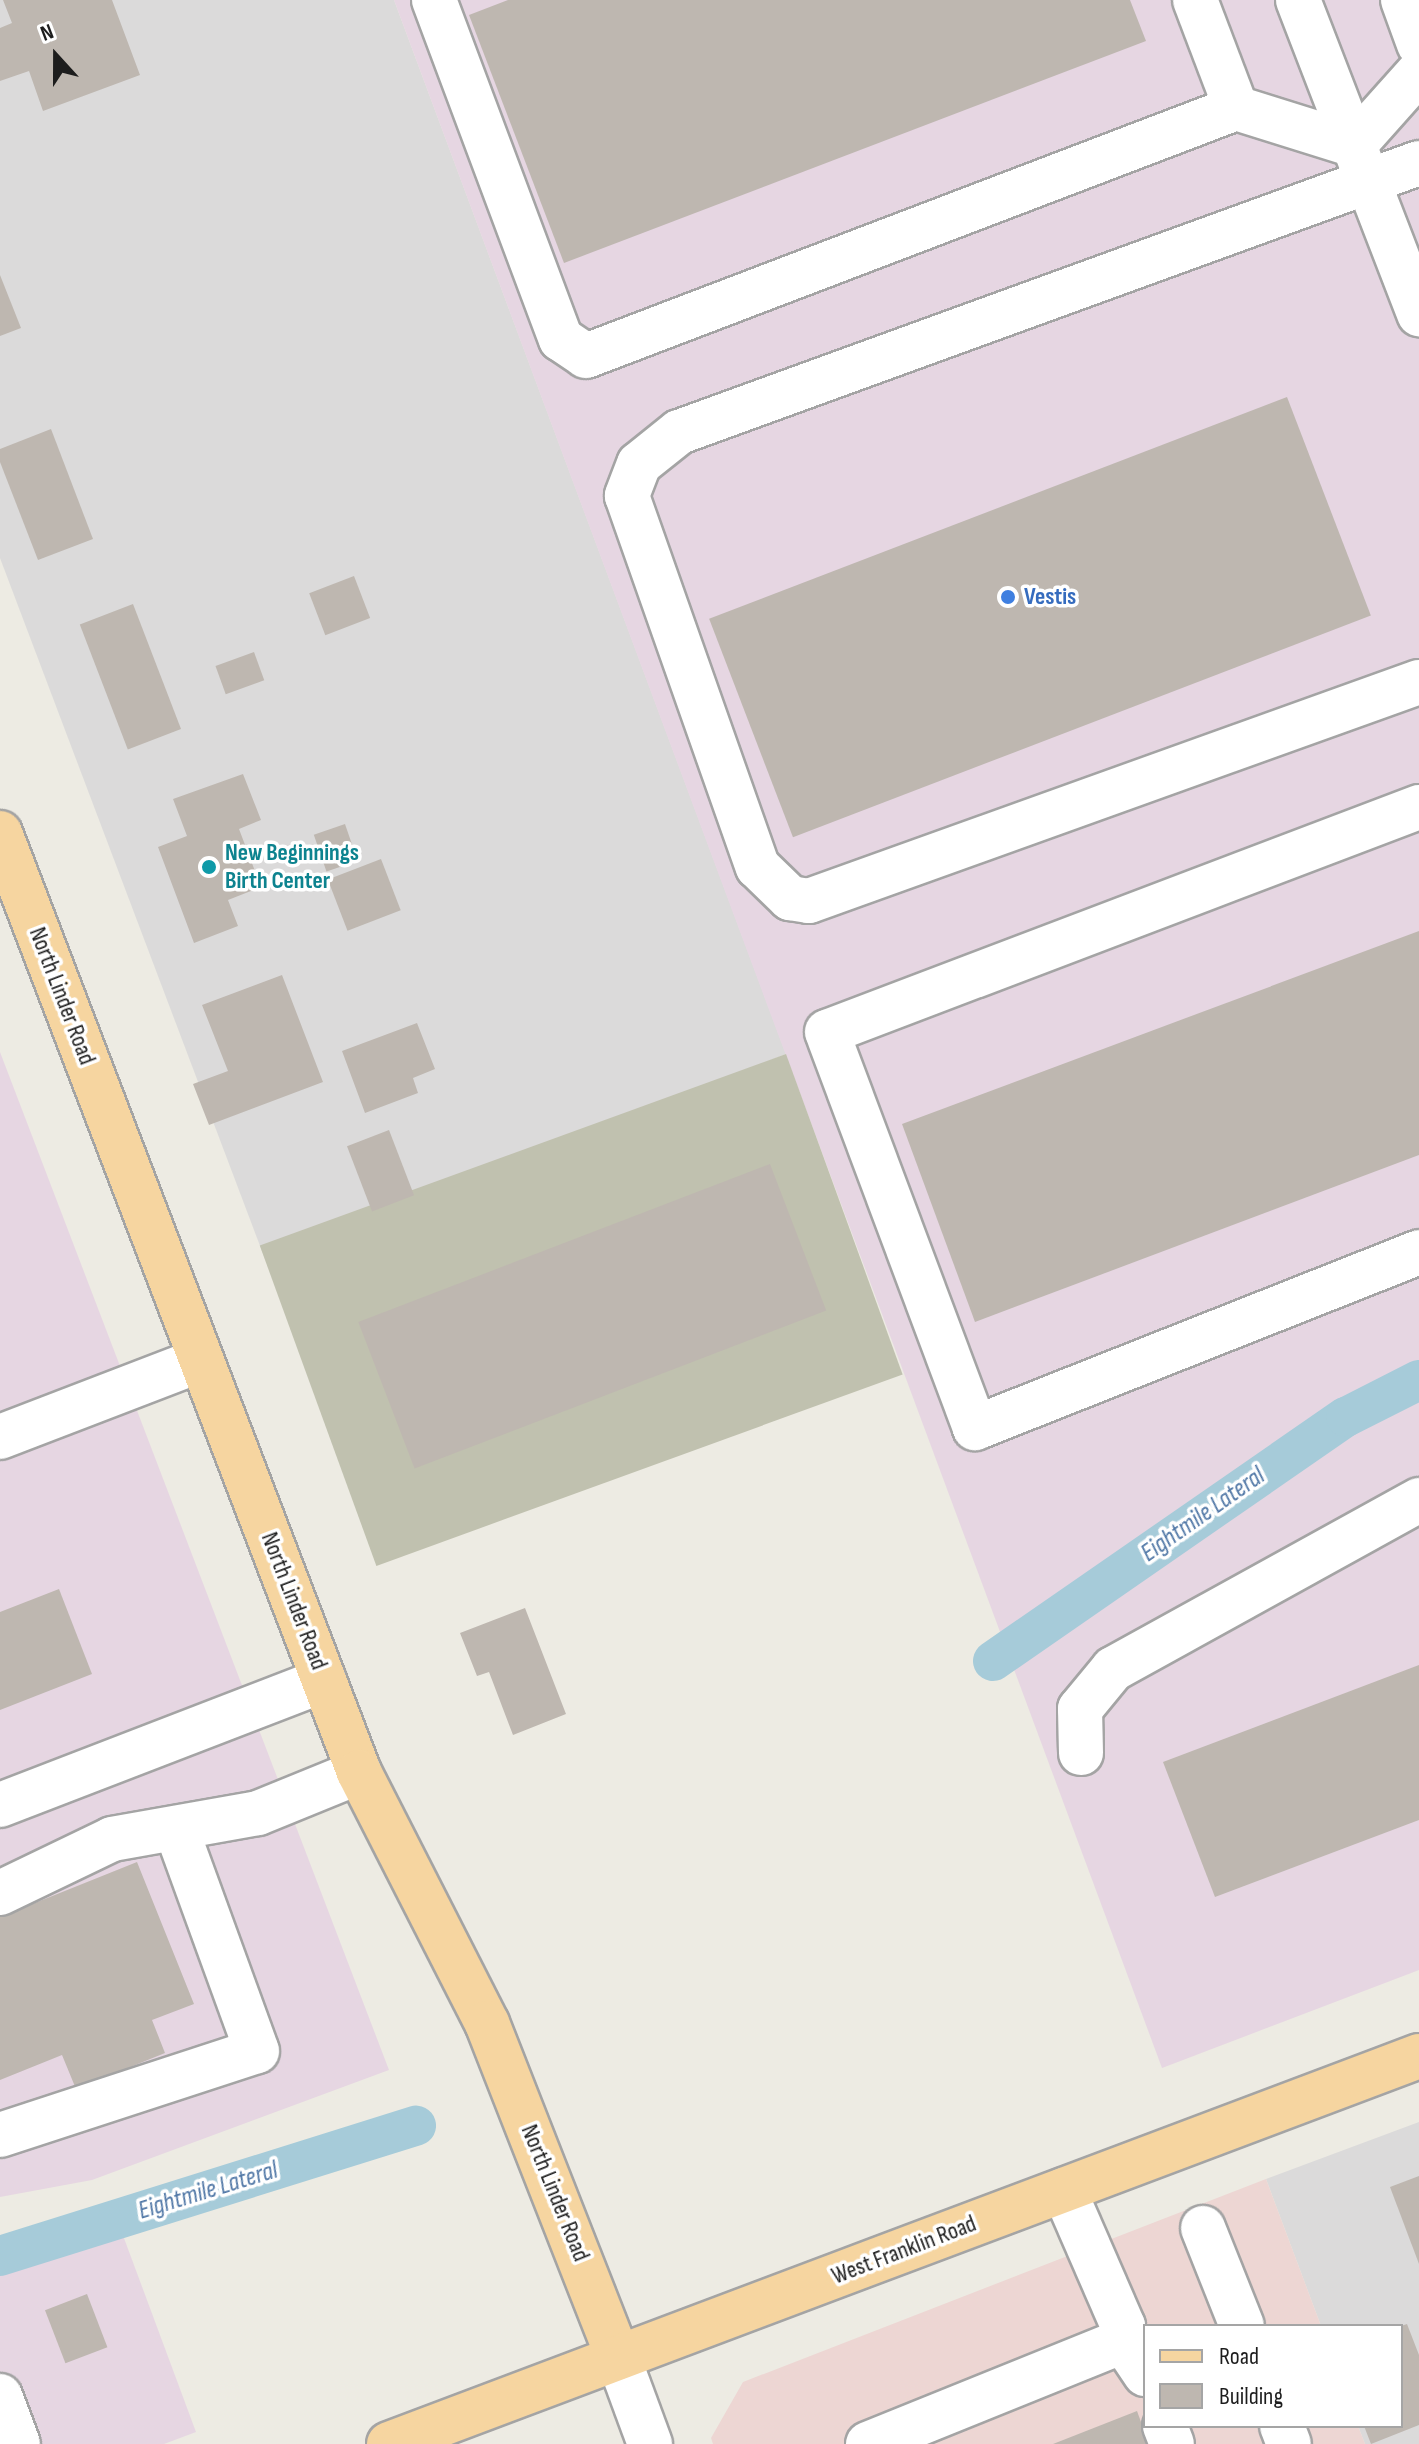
<!DOCTYPE html>
<style>
body{margin:0}
#map{position:relative;width:1419px;height:2444px;overflow:hidden;background:#edebe3;font-family:"Sofia Sans Condensed",sans-serif}
div>[style]{position:absolute}
[style*='--x']{left:calc(var(--x)*1px);top:calc(var(--y)*1px);width:calc(var(--w)*1px);rotate:calc(var(--a)*1deg)}
.residential>*{inset:0;background:#dbdada}
.commercial>*{inset:0;background:#edd6d3}
.industrial>*{inset:0;background:#e6d6e2}
.construction>*{inset:0;background:#c0c1af;transform-origin:0 0}
.canal>*{height:40px;margin:-20px;padding:0 20px;transform-origin:20px;border-radius:20px;background:#a6cbd9}
.building>*{inset:0;background:#beb7b0;transform-origin:0 0}
.roads{filter:drop-shadow(2px 0 #a4a4a4) drop-shadow(-2px 0 #a4a4a4) drop-shadow(0 2px #a4a4a4) drop-shadow(0 -2px #a4a4a4)}
.minor>*{height:44px;margin:-22px;padding:0 22px;transform-origin:22px;border-radius:22px;background:#fff}
.major>*{height:44px;margin:-22px;padding:0 22px;transform-origin:22px;border-radius:22px;background:#f6d5a0}
.dots>*{width:22px;height:22px;translate:-50% -50%;box-sizing:border-box;border:4px solid #fff;border-radius:50%}
span{translate:-50% -50%;white-space:nowrap;text-align:center;line-height:1.15;-webkit-text-stroke:7px #fff;paint-order:stroke}
.shop-label{font-size:24px;color:#366cbe;font-weight:700}
.left{translate:0 -50%;text-align:left}
.culture-label{font-size:24px;color:#0d838f;font-weight:700}
.street-label{font-size:24px;color:#1d1d1d}
.water-label{font-size:26px;color:#5077a6;font-style:italic}
.legend{position:absolute;left:1143px;top:2324px;width:260px;height:104px;box-sizing:border-box;background:#fff;border:2px solid #a5a5a5;margin:0;padding:10px 14px;list-style:none;font-size:24px;color:#1d1d1d}
.legend li{display:flex;align-items:center;gap:16px;height:40px}
.legend b{width:40px;border:2px solid #a5a5a5}
.north{position:absolute;left:16px;top:16px;width:80px;height:80px;-webkit-text-stroke:6px #fff;paint-order:stroke;rotate:339deg;font-size:22px;font-weight:700;line-height:32px;text-align:center;color:#1d1d1d}
.north::after{content:'';display:block;margin:auto;width:28px;height:36px;background:#1d1d1d;clip-path:polygon(50% 0,100% 100%,50% 72%,0 100%)}
</style>
<div id="map">
<div class="residential">
<div style="clip-path:polygon(0 0,394px 0,786px 1054px,265px 1259px,0 558px)"></div>
<div style="clip-path:polygon(1419px 2122px,1419px 2444px,1365px 2444px,1358px 2426px,1401px 2426px,1401px 2326px,1321px 2326px,1266px 2179px)"></div>
</div>
<div class="commercial">
<div style="clip-path:polygon(1266px 2179px,1321px 2326px,1145px 2326px,1145px 2426px,1358px 2426px,1365px 2444px,713px 2444px,711px 2438px,743px 2382px)"></div>
</div>
<div class="industrial">
<div style="clip-path:polygon(394px 0,1419px 0,1419px 1970px,1162px 2068px)"></div>
<div style="clip-path:polygon(0 1052px,389px 2070px,92px 2180px,0 2197px)"></div>
<div style="clip-path:polygon(118px 2222px,196px 2432px,164px 2444px,0 2444px,0 2249px)"></div>
</div>
<div class="construction">
<div style="left:786px;top:1054px;width:341px;height:560px;rotate:70deg"></div>
</div>
<div class="canal">
<div style="--x:993;--y:1661;--w:429;--a:-34.7"></div>
<div style="--x:1346;--y:1417;--w:82;--a:-26.9"></div>
<div style="--x:0;--y:2256;--w:436;--a:-17.4"></div>
</div>
<div class="building">
<div style="clip-path:polygon(3px 0,112px 0,140px 75px,43px 111px,29px 71px,0 81px,0 28px,12px 23px)"></div>
<div style="clip-path:polygon(508px 0,1130px 0,1146px 41px,564px 263px,469px 15px)"></div>
<div style="clip-path:polygon(0 275px,21px 328px,0 336px)"></div>
<div style="left:1287px;top:397px;width:234px;height:619px;rotate:69deg"></div>
<div style="clip-path:polygon(51px 429px,93px 539px,38px 560px,0 462px,0 449px)"></div>
<div style="left:354px;top:576px;width:45px;height:48px;rotate:69deg"></div>
<div style="left:133px;top:604px;width:134px;height:57px;rotate:69deg"></div>
<div style="left:254px;top:652px;width:30px;height:41px;rotate:70deg"></div>
<div style="clip-path:polygon(243px 774px,261px 820px,239px 829px,261px 887px,228px 900px,238px 926px,194px 943px,158px 847px,187px 836px,173px 799px)"></div>
<div style="left:345px;top:824px;width:39px;height:33px;rotate:71deg"></div>
<div style="left:381px;top:859px;width:55px;height:57px;rotate:69deg"></div>
<div style="clip-path:polygon(1419px 931px,1419px 1155px,975px 1322px,902px 1124px)"></div>
<div style="clip-path:polygon(282px 975px,323px 1082px,209px 1125px,193px 1084px,228px 1071px,202px 1005px)"></div>
<div style="clip-path:polygon(417px 1023px,435px 1069px,413px 1078px,418px 1093px,365px 1113px,342px 1051px)"></div>
<div style="left:389px;top:1130px;width:70px;height:45px;rotate:69deg"></div>
<div style="left:770px;top:1164px;width:157px;height:441px;rotate:69deg"></div>
<div style="clip-path:polygon(59px 1589px,92px 1674px,0 1710px,0 1612px)"></div>
<div style="clip-path:polygon(525px 1608px,566px 1714px,513px 1735px,489px 1672px,477px 1676px,460px 1633px)"></div>
<div style="clip-path:polygon(1419px 1665px,1419px 1820px,1215px 1897px,1163px 1762px)"></div>
<div style="clip-path:polygon(137px 1862px,194px 2004px,152px 2020px,165px 2053px,76px 2089px,62px 2055px,0 2080px,0 1917px)"></div>
<div style="clip-path:polygon(1419px 2176px,1419px 2264px,1390px 2187px)"></div>
<div style="left:87px;top:2294px;width:57px;height:45px;rotate:69deg"></div>
<div style="clip-path:polygon(1407px 2324px,1419px 2355px,1419px 2425px,1371px 2444px,1364px 2426px,1401px 2426px,1401px 2326px)"></div>
<div style="clip-path:polygon(1137px 2411px,1149px 2444px,1053px 2444px)"></div>
</div>
<div class="roads">
<div class="minor">
<div style="--x:434;--y:0;--w:362;--a:69.5"></div>
<div style="--x:561;--y:339;--w:30;--a:34"></div>
<div style="--x:586;--y:356;--w:696;--a:-20.88"></div>
<div style="--x:1236;--y:108;--w:124;--a:17.4"></div>
<div style="--x:1195;--y:0;--w:116;--a:69.2"></div>
<div style="--x:1298;--y:0;--w:337;--a:68.9"></div>
<div style="--x:1403;--y:0;--w:47;--a:70"></div>
<div style="--x:1354;--y:145;--w:98;--a:-48.3"></div>
<div style="--x:1419;--y:163;--w:787;--a:160.02"></div>
<div style="--x:679;--y:432;--w:51;--a:141.3"></div>
<div style="--x:639;--y:464;--w:34;--a:111"></div>
<div style="--x:627;--y:496;--w:393;--a:70.6"></div>
<div style="--x:758;--y:867;--w:45;--a:44.1"></div>
<div style="--x:790;--y:898;--w:19;--a:9"></div>
<div style="--x:809;--y:901;--w:648;--a:-19.75"></div>
<div style="--x:1419;--y:807;--w:633;--a:159.19"></div>
<div style="--x:827;--y:1032;--w:423;--a:69.5"></div>
<div style="--x:975;--y:1428;--w:478;--a:-21.6"></div>
<div style="--x:0;--y:1437;--w:215;--a:-21"></div>
<div style="--x:1081;--y:1753;--w:44;--a:-91.3"></div>
<div style="--x:1080;--y:1709;--w:52;--a:-50.5"></div>
<div style="--x:1113;--y:1669;--w:350;--a:-28.9"></div>
<div style="--x:0;--y:1805;--w:347;--a:-21.1"></div>
<div style="--x:0;--y:1893;--w:124;--a:-25.7"></div>
<div style="--x:112;--y:1839;--w:148;--a:-10.1"></div>
<div style="--x:258;--y:1813;--w:109;--a:-22.1"></div>
<div style="--x:0;--y:2135;--w:270;--a:-18.1"></div>
<div style="--x:257;--y:2051;--w:237;--a:-110"></div>
<div style="--x:1203;--y:2228;--w:105;--a:68.3"></div>
<div style="--x:1123;--y:2341;--w:40;--a:56"></div>
<div style="--x:618;--y:2357;--w:93;--a:69.8"></div>
<div style="--x:0;--y:2396;--w:51;--a:69.4"></div>
<div style="--x:1165;--y:2426;--w:19;--a:69"></div>
<div style="--x:1282;--y:2426;--w:19;--a:69"></div>
<div style="--x:868;--y:2444;--w:275;--a:-22"></div>
<div style="--x:1123;--y:2341;--w:15;--a:-90"></div>
<div style="--x:1123;--y:2326;--w:148;--a:-113.5"></div>
</div>
<div class="major">
<div style="--x:0;--y:833;--w:1005;--a:69.08"></div>
<div style="--x:359;--y:1772;--w:282;--a:63"></div>
<div style="--x:487;--y:2023;--w:359;--a:68.6"></div>
<div style="--x:389;--y:2444;--w:1101;--a:-20.64"></div>
</div>
</div>
<div class="dots">
<div style="left:1008px;top:597px;background:#3f7fe0"></div>
<div style="left:209px;top:867px;background:#0f9aa8"></div>
</div>
<div class="shop-label">
<span class="left" style="left:1024px;top:597px">Vestis</span>
</div>
<div class="culture-label">
<span class="left" style="left:225px;top:867px">New Beginnings<br>Birth Center</span>
</div>
<div class="street-label">
<span style="left:62px;top:996px;rotate:69deg">North Linder Road</span>
<span style="left:294px;top:1601px;rotate:69deg">North Linder Road</span>
<span style="left:555px;top:2193px;rotate:68deg">North Linder Road</span>
<span style="left:904px;top:2250px;rotate:-21deg">West Franklin Road</span>
</div>
<div class="water-label">
<span style="left:1203px;top:1515px;rotate:-35deg">Eightmile Lateral</span>
<span style="left:208px;top:2191px;rotate:-17deg">Eightmile Lateral</span>
</div>
<ul class="legend">
<li><b style="height:10px;background:#f6d5a0"></b>Road</li>
<li><b style="height:22px;background:#beb7b0"></b>Building</li>
</ul>
<div class="north">N</div>
</div>
